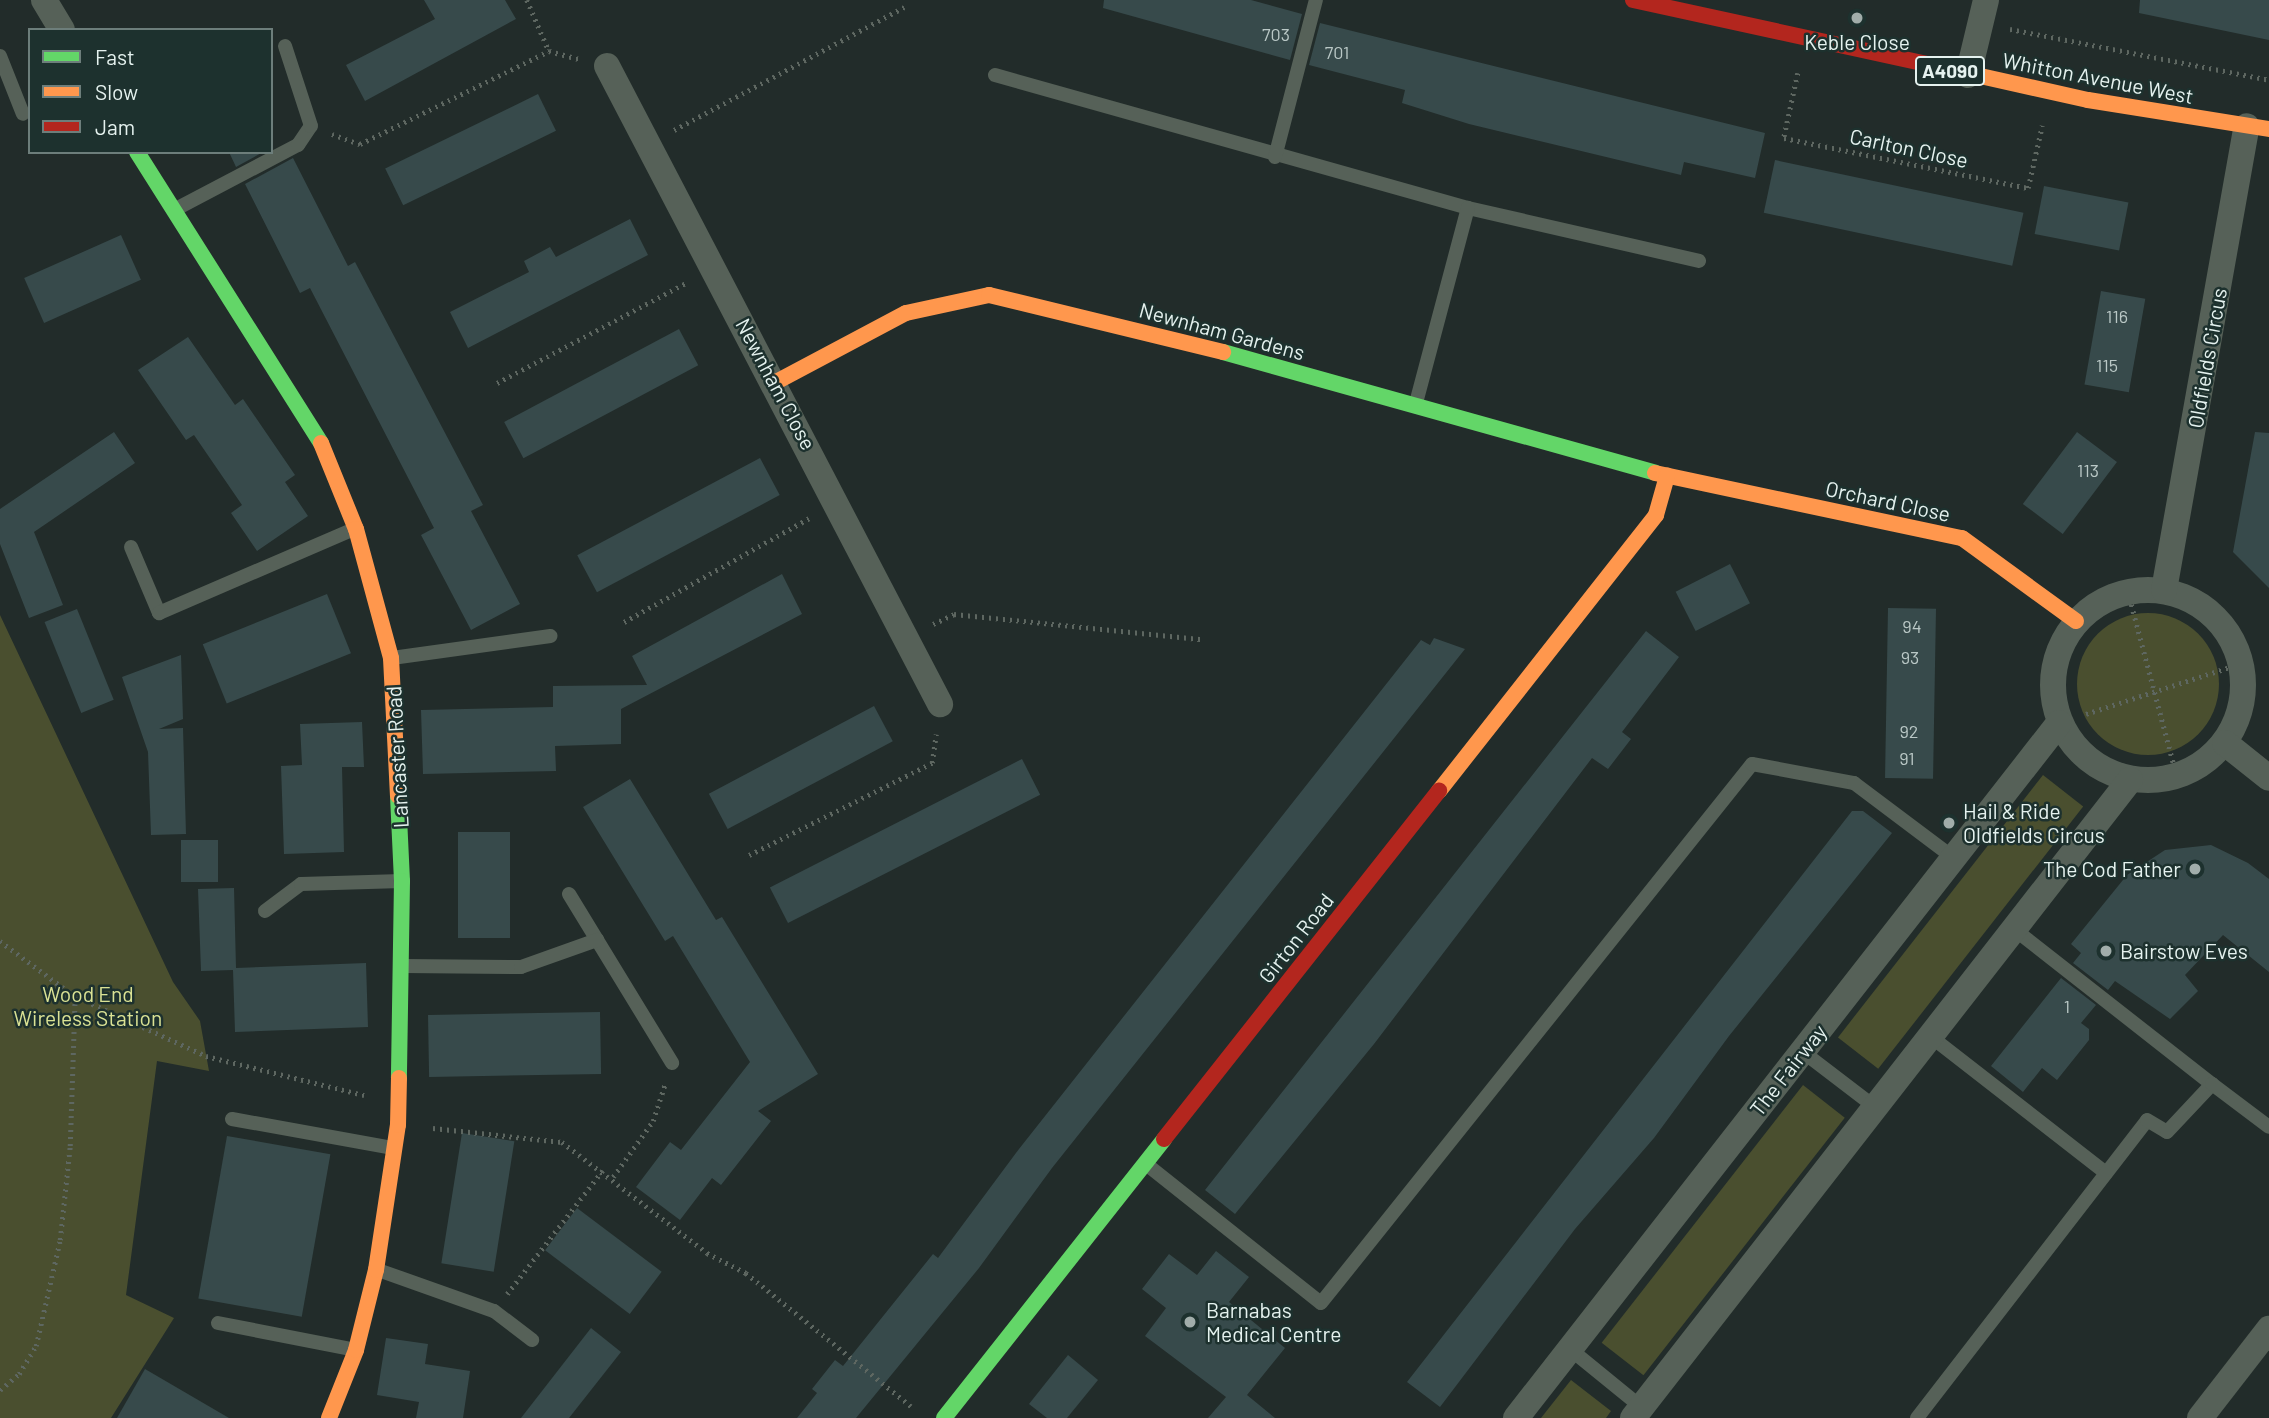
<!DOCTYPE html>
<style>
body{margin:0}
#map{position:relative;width:2269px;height:1418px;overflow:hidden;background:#222c2a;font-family:Barlow,sans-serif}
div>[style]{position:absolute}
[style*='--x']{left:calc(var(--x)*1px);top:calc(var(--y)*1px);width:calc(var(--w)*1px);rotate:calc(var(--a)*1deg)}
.green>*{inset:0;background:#4a4f2f;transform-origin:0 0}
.round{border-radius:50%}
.building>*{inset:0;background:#374a4b;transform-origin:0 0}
.path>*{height:4.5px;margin-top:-2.25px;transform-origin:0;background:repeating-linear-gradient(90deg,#5e6761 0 2px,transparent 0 7px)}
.lane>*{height:14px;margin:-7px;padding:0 7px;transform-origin:7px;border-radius:7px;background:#566158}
.street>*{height:26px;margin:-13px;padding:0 13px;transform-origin:13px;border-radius:13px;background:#566158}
.street>.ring{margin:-13px;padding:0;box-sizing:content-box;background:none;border:26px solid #566158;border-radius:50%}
.fast>*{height:16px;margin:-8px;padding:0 8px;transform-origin:8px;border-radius:8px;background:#63d668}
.slow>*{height:16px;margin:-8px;padding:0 8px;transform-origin:8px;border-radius:8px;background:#ff974d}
.jam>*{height:16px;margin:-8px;padding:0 8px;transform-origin:8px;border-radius:8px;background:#b3261e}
.dots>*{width:19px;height:19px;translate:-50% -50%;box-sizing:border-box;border:4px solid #1d312e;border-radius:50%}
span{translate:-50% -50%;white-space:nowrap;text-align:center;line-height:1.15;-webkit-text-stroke:5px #1d312e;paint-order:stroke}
.number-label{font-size:18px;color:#bac8c6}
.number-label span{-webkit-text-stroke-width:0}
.shield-label span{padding:2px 5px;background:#1d312e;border:2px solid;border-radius:5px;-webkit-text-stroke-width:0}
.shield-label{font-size:19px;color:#e5f2ef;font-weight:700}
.poi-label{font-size:21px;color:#e5f2ef}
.left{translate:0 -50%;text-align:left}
.right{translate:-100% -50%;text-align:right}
.street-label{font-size:21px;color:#e5f2ef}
.park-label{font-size:21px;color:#dae294}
.legend{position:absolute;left:28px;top:28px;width:245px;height:126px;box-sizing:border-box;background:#1d312e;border:2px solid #6d7e7b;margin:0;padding:9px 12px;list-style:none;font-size:21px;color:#e5f2ef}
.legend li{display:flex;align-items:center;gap:14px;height:35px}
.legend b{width:35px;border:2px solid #6d7e7b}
</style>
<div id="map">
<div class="green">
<div class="round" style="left:2077px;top:613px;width:142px;height:142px"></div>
<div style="clip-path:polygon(0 615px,173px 982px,200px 1021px,209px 1071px,157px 1061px,126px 1295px,174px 1318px,111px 1418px,0 1418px)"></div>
<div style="left:2043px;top:775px;width:51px;height:333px;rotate:38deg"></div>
<div style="left:1803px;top:1085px;width:53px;height:327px;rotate:38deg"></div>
<div style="clip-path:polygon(1571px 1380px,1611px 1411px,1606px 1418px,1541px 1418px)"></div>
</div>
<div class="building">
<div style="clip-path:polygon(424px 0,505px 0,516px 19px,365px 101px,346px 65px,435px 19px)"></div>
<div style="clip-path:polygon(1104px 0,1251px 0,1302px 14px,1290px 60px,1103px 8px)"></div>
<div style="clip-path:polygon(2140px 0,2269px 0,2269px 40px,2139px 13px)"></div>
<div style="clip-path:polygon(1320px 23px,1765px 133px,1755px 178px,1684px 162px,1681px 175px,1469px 124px,1402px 103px,1405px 90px,1309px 65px)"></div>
<div style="left:538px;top:94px;width:41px;height:170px;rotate:64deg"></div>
<div style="clip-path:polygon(229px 152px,263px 152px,236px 167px)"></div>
<div style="clip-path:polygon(293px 158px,348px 266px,355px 262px,483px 505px,471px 511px,520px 604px,471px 630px,421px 535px,434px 528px,310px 288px,300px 293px,245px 184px)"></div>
<div style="left:1775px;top:160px;width:254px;height:54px;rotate:12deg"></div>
<div style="left:2044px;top:186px;width:86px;height:49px;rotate:11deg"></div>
<div style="clip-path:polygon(630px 219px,648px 255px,468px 348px,450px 312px,529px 272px,524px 261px,550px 247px,556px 257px)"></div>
<div style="left:121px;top:235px;width:49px;height:106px;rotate:66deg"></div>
<div style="left:2101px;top:291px;width:45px;height:95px;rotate:10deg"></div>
<div style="left:679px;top:329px;width:41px;height:198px;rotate:62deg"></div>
<div style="clip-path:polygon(188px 337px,235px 405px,243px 399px,295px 475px,285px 482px,308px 516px,257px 551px,231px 513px,242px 505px,194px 435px,186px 440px,138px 370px)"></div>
<div style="clip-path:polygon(114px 432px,135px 463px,34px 532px,63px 605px,29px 618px,0 544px,0 509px)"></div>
<div style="left:2077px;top:432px;width:50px;height:90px;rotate:37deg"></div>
<div style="clip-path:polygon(2255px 432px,2269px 433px,2269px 588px,2233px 552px)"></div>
<div style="left:760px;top:458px;width:42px;height:207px;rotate:62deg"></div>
<div style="left:1730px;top:564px;width:44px;height:61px;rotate:63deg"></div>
<div style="clip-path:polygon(782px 574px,802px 614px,621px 709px,621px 744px,555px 746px,556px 771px,423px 774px,421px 710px,553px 707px,553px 686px,647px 685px,632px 656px)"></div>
<div style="left:327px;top:594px;width:64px;height:134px;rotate:68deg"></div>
<div style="left:1888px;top:608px;width:48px;height:170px;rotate:1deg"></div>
<div style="left:77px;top:609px;width:98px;height:35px;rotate:68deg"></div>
<div style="clip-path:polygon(1646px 631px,1679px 657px,1622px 732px,1631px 739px,1608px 769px,1592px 758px,1374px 1044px,1235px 1214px,1205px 1190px)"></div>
<div style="clip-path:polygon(1434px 638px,1465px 649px,1052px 1168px,979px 1268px,856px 1418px,797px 1418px,817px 1393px,812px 1389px,835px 1360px,843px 1366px,933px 1254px,938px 1258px,1019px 1149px,1421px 640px,1430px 645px)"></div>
<div style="clip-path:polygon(181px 655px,183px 719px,159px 729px,183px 728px,186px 834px,151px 835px,148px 752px,122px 677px)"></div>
<div style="left:874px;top:706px;width:40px;height:187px;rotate:62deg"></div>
<div style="clip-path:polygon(362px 722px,364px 767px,342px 767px,344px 852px,284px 854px,281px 766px,302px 765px,300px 724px)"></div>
<div style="left:1022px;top:759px;width:40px;height:283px;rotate:63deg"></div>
<div style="clip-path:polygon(630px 779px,716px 920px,722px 917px,818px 1074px,758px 1111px,771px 1121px,721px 1185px,712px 1178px,680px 1220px,636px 1187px,670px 1142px,681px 1150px,750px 1062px,673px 936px,665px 941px,583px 807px)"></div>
<div style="clip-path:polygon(1852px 811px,1863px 811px,1892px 833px,1729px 1036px,1654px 1138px,1575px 1229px,1440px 1407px,1407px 1382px)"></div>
<div style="left:458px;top:832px;width:52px;height:106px"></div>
<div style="left:218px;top:840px;width:42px;height:37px;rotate:90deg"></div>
<div style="clip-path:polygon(2211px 845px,2248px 863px,2269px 879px,2269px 972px,2223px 935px,2185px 975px,2198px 991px,2170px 1019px,2115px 981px,2108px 990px,2073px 963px,2081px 953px,2071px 944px,2127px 875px,2165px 850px)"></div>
<div style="clip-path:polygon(234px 888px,236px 968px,366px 963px,368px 1027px,235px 1032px,233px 970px,201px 971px,198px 889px)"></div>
<div style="clip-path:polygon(2061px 978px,2096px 1005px,2081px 1023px,2089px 1029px,2089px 1040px,2057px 1080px,2042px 1068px,2023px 1092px,1991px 1066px)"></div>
<div style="left:600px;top:1012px;width:62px;height:172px;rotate:89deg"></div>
<div style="left:462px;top:1133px;width:53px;height:132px;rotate:9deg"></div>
<div style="left:227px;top:1136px;width:105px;height:165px;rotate:10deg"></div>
<div style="left:577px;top:1208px;width:106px;height:53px;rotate:37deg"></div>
<div style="clip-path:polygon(1216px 1251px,1249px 1277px,1229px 1302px,1285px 1348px,1247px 1395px,1275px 1418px,1208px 1418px,1226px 1397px,1145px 1336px,1166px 1308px,1142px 1289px,1169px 1254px,1197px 1275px)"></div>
<div style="clip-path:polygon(591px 1328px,621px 1352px,569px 1418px,521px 1418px)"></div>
<div style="clip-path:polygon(386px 1338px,428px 1344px,425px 1364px,470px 1371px,463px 1418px,416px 1418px,419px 1402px,377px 1395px)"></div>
<div style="clip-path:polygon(1068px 1355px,1098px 1380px,1067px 1418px,1047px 1418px,1029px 1404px)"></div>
<div style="clip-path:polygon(145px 1369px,229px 1418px,117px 1418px)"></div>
</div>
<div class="path">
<div style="--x:527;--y:0;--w:56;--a:66.7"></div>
<div style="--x:2010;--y:29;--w:264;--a:11.1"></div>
<div style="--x:1798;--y:73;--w:66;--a:102.2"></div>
<div style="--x:1784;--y:138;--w:249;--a:11.6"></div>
<div style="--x:2028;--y:188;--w:64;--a:-77.3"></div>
<div style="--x:674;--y:130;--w:261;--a:-28.1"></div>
<div style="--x:332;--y:134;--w:30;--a:20"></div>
<div style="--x:360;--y:144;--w:211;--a:-26.2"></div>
<div style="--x:549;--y:51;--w:31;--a:15"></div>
<div style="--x:497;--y:383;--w:216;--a:-27.9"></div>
<div style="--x:2128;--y:591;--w:191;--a:75.2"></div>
<div style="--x:624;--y:622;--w:212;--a:-29.3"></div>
<div style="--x:933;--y:624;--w:23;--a:-25"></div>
<div style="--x:954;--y:614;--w:249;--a:5.8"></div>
<div style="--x:2086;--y:714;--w:164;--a:-18.1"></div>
<div style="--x:749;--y:855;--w:205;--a:-26.7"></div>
<div style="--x:932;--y:763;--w:29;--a:-82"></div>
<div style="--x:0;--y:941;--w:91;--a:36.5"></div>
<div style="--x:73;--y:995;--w:146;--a:24.6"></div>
<div style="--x:206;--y:1056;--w:163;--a:13.9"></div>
<div style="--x:433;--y:1128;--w:130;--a:6.2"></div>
<div style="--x:562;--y:1142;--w:183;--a:37.4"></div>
<div style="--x:707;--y:1253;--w:44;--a:27.1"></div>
<div style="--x:746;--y:1273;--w:212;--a:38.9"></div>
<div style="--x:613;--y:1177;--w:69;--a:-54.5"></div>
<div style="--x:653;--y:1121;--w:39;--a:-72"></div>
<div style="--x:507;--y:1294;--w:157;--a:-52.3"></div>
<div style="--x:0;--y:1390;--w:25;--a:-40"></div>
<div style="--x:19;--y:1374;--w:33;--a:-59"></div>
<div style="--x:36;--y:1346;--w:109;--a:-77.2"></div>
<div style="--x:60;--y:1240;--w:95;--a:-83.9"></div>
<div style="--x:70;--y:1146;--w:150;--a:-88.1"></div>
</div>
<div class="lane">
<div style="--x:0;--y:56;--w:62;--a:68.4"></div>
<div style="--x:995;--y:75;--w:491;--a:15.7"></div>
<div style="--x:1468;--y:208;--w:237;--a:12.9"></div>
<div style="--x:1275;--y:157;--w:162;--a:-75.4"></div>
<div style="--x:174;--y:210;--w:140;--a:-27.7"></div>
<div style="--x:298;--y:145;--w:23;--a:-56"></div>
<div style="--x:311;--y:126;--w:84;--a:-108"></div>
<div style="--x:1416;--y:403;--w:202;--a:-75.1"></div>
<div style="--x:131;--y:547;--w:72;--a:67"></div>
<div style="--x:159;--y:613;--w:212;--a:-23.3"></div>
<div style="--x:392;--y:658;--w:160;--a:-7.9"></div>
<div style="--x:569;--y:894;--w:198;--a:58.6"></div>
<div style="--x:265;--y:911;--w:45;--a:-36.9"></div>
<div style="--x:301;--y:884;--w:101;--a:-1.7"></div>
<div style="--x:2014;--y:929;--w:251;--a:38.1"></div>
<div style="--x:403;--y:966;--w:118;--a:0.5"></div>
<div style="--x:521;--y:967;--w:81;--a:-19.6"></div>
<div style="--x:1930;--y:1036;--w:223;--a:37.9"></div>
<div style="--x:1803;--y:1052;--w:91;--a:37.4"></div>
<div style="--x:232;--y:1119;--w:164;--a:10.2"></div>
<div style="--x:1146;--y:1164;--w:223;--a:38.5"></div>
<div style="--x:1321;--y:1303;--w:690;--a:-51.35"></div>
<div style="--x:1752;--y:764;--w:104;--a:10.6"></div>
<div style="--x:1854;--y:783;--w:125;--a:36.9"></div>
<div style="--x:378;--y:1270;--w:123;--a:19.5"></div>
<div style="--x:494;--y:1311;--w:48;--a:37.3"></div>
<div style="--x:218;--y:1323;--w:140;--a:11.1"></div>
<div style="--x:1570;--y:1349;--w:92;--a:39.2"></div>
<div style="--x:1917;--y:1418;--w:376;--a:-52.3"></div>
<div style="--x:2147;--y:1120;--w:23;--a:31"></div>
<div style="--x:2167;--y:1132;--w:66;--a:-46.8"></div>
<div style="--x:2212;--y:1084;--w:71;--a:37"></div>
</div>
<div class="street">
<div style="--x:44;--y:0;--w:35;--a:59"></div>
<div style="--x:607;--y:66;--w:720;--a:62.44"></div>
<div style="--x:1968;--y:75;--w:77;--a:-76.5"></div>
<div class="ring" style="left:2053px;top:590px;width:164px;height:164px"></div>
<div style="--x:2164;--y:590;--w:471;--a:-79.9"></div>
<div style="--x:2225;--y:743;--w:56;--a:38.5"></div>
<div style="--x:1516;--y:1418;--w:882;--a:-52"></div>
<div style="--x:1633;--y:1418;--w:809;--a:-52.08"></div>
<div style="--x:2200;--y:1418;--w:113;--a:-52.2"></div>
</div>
<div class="fast">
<div style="--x:137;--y:152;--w:344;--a:57.7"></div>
<div style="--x:1223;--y:352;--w:449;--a:15.6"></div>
<div style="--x:398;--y:796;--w:85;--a:87.3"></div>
<div style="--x:402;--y:881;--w:197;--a:90.9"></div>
<div style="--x:944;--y:1418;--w:355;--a:-51.7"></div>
</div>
<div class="slow">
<div style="--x:1958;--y:71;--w:133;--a:12.6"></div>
<div style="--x:2088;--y:100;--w:183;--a:9.1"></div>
<div style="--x:776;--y:382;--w:147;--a:-28"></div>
<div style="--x:906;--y:313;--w:85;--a:-12.2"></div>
<div style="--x:989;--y:295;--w:241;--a:13.7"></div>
<div style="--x:321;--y:443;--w:93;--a:67.9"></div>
<div style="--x:356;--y:529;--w:134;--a:74.8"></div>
<div style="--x:391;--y:658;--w:138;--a:87.1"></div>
<div style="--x:1655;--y:473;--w:314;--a:12"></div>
<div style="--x:1962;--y:538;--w:141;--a:36.1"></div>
<div style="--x:1439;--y:791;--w:351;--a:-51.8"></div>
<div style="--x:1656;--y:515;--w:41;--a:-74.2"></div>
<div style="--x:329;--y:1418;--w:73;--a:-68.3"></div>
<div style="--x:356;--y:1350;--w:82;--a:-76"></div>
<div style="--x:376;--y:1270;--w:147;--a:-81.4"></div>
<div style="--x:398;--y:1125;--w:47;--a:-88.8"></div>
</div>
<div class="jam">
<div style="--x:1633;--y:0;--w:333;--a:12.3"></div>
<div style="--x:1164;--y:1139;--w:444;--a:-51.7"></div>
</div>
<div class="dots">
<div style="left:1857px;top:18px;background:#a1adaa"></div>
<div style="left:1949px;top:823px;background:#a1adaa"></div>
<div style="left:2195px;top:869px;background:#a1adaa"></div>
<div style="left:2106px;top:951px;background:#a1adaa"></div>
<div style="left:1190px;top:1322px;background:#a1adaa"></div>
</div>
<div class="number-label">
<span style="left:1276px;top:34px">703</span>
<span style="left:1337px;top:52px">701</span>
<span style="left:2117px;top:316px">116</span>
<span style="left:2107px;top:365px">115</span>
<span style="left:2088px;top:470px">113</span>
<span style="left:1912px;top:626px">94</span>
<span style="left:1910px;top:657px">93</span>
<span style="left:1909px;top:731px">92</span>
<span style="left:1907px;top:758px">91</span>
<span style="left:2067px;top:1006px">1</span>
</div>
<div class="shield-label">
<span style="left:1950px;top:71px">A4090</span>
</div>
<div class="poi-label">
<span style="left:1857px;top:42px">Keble Close</span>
<span class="left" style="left:1963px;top:823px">Hail &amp; Ride<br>Oldfields Circus</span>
<span class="right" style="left:2181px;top:869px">The Cod Father</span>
<span class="left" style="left:2120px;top:951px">Bairstow Eves</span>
<span class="left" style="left:1206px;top:1322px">Barnabas<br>Medical Centre</span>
</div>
<div class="street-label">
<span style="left:2098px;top:78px;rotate:11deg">Whitton Avenue West</span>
<span style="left:1909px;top:148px;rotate:12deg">Carlton Close</span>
<span style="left:1222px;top:331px;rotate:15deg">Newnham Gardens</span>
<span style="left:2207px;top:358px;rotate:-80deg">Oldfields Circus</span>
<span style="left:776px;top:384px;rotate:62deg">Newnham Close</span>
<span style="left:1888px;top:501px;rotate:12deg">Orchard Close</span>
<span style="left:397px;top:757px;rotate:-93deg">Lancaster Road</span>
<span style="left:1296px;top:938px;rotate:-52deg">Girton Road</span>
<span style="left:1788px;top:1070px;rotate:-52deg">The Fairway</span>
</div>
<div class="park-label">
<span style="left:88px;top:1006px">Wood End<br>Wireless Station</span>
</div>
<ul class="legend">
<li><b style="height:9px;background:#63d668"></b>Fast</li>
<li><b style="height:9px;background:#ff974d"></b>Slow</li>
<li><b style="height:9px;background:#b3261e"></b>Jam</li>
</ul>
</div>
